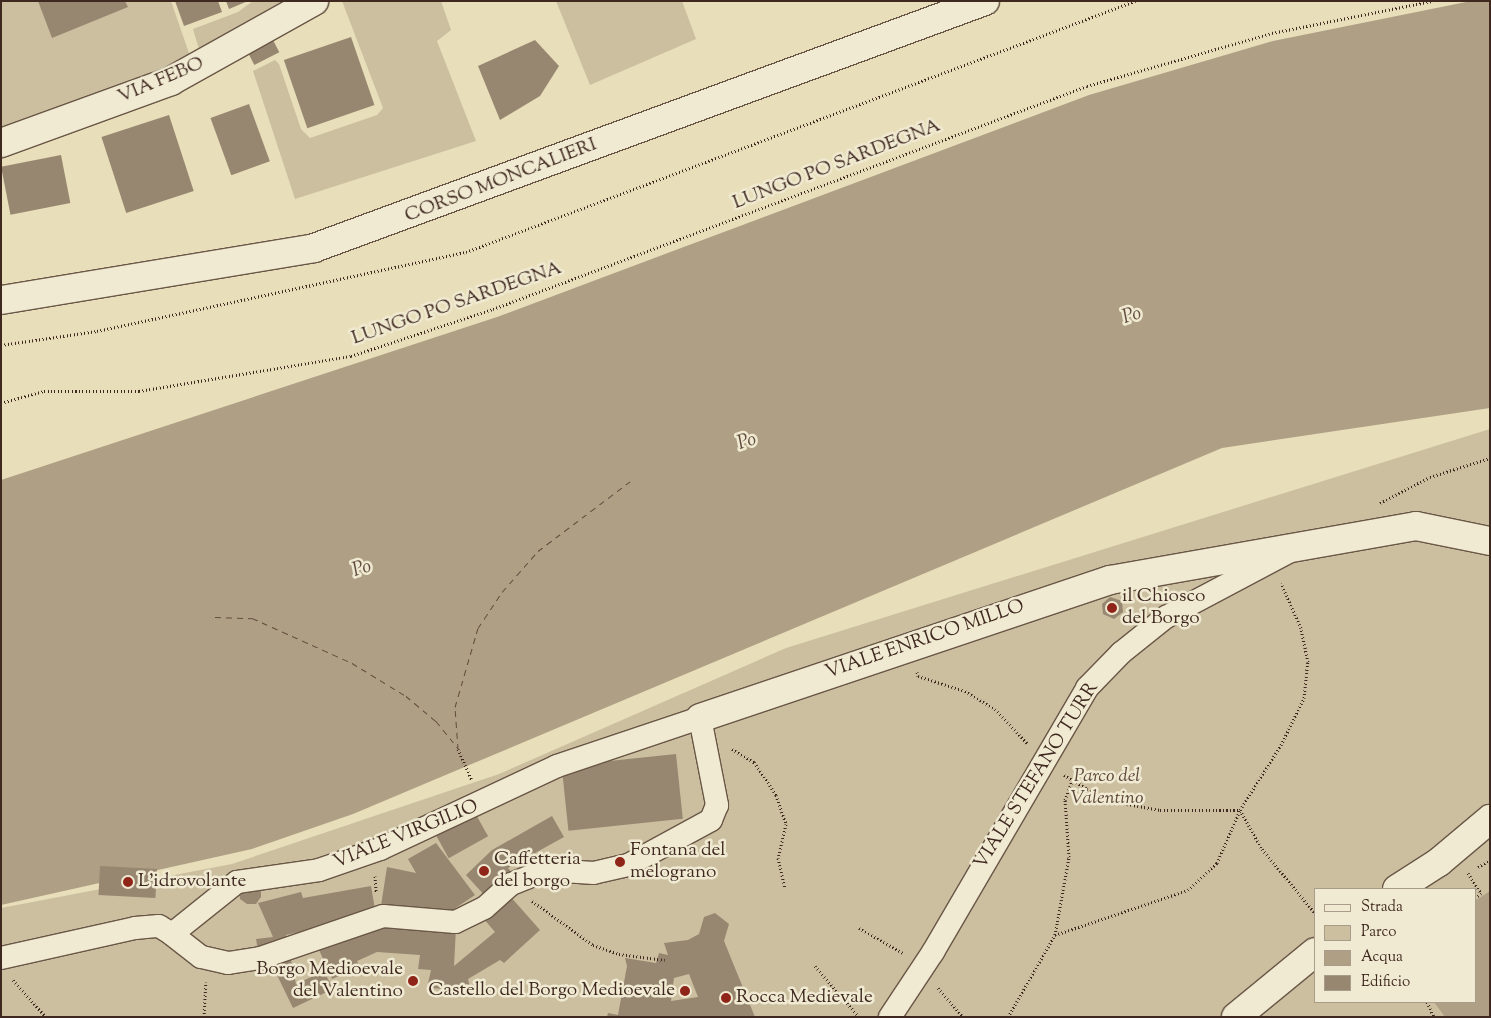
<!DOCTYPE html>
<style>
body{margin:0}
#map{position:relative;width:1491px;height:1018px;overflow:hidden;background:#e8deba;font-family:"Sorts Mill Goudy",serif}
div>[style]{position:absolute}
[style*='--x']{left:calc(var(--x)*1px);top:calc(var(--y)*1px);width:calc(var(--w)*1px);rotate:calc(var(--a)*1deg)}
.green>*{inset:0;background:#cbbfa0}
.water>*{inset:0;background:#afa085}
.ferry>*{height:1px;margin-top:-0.5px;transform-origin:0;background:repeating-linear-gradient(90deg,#614c3e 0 6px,transparent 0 11px)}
.building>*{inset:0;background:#978770;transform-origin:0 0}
.path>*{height:3px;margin-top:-1.5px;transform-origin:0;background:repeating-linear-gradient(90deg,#3f281f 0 1px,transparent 0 3.5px)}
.roads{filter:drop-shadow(1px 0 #695646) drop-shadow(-1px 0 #695646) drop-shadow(0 1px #695646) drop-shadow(0 -1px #695646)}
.pedestrian>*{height:22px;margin:-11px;padding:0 11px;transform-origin:11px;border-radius:11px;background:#f0ead2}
.minor>*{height:28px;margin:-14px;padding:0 14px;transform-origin:14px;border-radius:14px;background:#f0ead2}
.secondary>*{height:28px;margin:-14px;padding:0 14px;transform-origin:14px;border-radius:14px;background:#f0ead2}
.dots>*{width:14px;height:14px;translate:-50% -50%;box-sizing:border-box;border:2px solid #f0ead2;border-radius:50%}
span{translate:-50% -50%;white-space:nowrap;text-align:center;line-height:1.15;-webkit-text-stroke:5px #f0ead2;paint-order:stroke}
.street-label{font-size:19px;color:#3f281f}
.poi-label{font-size:19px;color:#3f281f}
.left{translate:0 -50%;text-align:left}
.right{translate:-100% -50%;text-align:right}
.park-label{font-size:19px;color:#5b4639;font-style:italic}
.water-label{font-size:20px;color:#614c3e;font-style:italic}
.frame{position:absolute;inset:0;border:2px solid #3f281f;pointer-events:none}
.legend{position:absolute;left:1314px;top:888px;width:162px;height:115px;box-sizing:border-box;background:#f0ead2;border:1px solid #a99c8a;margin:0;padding:6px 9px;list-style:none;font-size:15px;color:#3f281f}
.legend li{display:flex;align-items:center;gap:10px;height:25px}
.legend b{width:25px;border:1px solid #a99c8a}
</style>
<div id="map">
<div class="green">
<div style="clip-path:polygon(1px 1px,171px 1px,190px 56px,186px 62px,1px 132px)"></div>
<div style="clip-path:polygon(253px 1px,293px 1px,201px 56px,193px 29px,238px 12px)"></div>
<div style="clip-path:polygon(342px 1px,441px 1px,451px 30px,437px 41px,476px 141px,295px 199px,253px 71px,275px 60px,279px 64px,301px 129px,310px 138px,377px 115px,383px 108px)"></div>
<div style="clip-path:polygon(556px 1px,682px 1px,696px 39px,590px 85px)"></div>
<div style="clip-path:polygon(evenodd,1490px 429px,1490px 1017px,1px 1017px,1px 908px,232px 864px,499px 774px,786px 648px,1490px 429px,1315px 889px,1475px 889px,1475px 1002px,1315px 1002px,1315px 889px)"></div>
</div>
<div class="water">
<div style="clip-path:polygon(1471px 1px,1490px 1px,1490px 408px,1222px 448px,353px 814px,252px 849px,1px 905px,1px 480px,497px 317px,1089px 95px,1273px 41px)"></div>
<div style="clip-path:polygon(1490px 891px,1490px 1017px,1445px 1017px,1434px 1002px,1475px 1002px,1475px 901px)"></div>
</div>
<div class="ferry">
<div style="--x:215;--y:617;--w:37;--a:2"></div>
<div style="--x:252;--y:618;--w:110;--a:24.2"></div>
<div style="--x:352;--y:663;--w:63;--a:31.4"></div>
<div style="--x:406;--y:696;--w:39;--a:40"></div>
<div style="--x:436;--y:721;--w:35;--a:51"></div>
<div style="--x:458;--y:749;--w:42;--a:-94.1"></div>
<div style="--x:455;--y:707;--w:82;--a:-73.8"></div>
<div style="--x:478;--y:628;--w:43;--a:-56.3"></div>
<div style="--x:502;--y:592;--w:55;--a:-48.7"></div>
<div style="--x:538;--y:551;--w:118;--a:-37.1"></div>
</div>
<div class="building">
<div style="clip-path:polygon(38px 1px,125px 1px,128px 7px,52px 38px)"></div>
<div style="clip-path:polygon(175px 1px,218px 1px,222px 12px,184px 26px)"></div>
<div style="clip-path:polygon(226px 1px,248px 1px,229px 9px)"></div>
<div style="left:351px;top:37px;width:72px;height:71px;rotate:71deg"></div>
<div style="left:272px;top:38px;width:16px;height:28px;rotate:63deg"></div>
<div style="clip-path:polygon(535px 40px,559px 66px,540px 96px,500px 120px,478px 66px)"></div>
<div style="left:249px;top:104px;width:61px;height:41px;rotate:70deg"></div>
<div style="left:169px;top:115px;width:80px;height:71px;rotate:72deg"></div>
<div style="left:61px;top:155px;width:49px;height:61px;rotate:79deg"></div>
<div style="clip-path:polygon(1110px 597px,1122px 601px,1123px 612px,1114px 619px,1103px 614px,1102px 604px)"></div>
<div style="left:676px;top:754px;width:65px;height:115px;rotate:84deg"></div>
<div style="left:474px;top:811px;width:29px;height:45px;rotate:61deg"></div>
<div style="clip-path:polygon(552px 816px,564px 837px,508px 868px,512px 873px,486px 897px,466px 875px,492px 850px)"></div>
<div style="clip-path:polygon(436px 843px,475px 895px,442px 917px,380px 912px,387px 867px,416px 873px,408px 859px)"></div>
<div style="left:100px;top:866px;width:57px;height:29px;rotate:3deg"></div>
<div style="clip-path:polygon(371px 886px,376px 915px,286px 935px,296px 984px,324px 971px,333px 989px,293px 1008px,276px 973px,262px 975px,256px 939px,273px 937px,258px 903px,301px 892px,303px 898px)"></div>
<div style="clip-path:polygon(261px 888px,261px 897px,256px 904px,247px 904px,240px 899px,239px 890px)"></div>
<div style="clip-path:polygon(509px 895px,540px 930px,504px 963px,500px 960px,468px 979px,472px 995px,449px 996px,448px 989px,427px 988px,431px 970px,418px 969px,420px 955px,377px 952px,357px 961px,360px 967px,332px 979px,316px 943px,377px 926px,456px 928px,454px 966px,495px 932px,483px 918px)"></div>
<div style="clip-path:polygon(evenodd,715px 913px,729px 924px,724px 941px,755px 1017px,607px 1017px,608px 1013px,618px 1015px,627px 966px,625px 958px,656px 963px,659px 953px,668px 955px,664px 943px,688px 940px,699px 934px,704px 917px,715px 913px,689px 974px,698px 997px,671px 1001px,674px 978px,689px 974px)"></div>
</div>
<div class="path">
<div style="--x:1;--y:345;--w:97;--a:-8.3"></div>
<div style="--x:97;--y:331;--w:377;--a:-12.1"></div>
<div style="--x:466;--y:252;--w:715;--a:-20.57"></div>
<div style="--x:1;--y:403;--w:45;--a:-15.6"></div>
<div style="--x:44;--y:391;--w:95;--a:0"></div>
<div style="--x:139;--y:391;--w:215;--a:-9.4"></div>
<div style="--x:351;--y:356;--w:150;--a:-18.3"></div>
<div style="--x:493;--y:309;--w:634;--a:-20.58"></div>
<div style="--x:1087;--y:86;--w:192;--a:-16"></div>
<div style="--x:1272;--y:33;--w:163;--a:-11.3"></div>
<div style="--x:1380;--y:503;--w:56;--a:-27.5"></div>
<div style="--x:1430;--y:477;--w:63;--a:-17.6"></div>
<div style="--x:917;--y:672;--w:4;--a:76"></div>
<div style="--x:918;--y:676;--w:49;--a:17.7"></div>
<div style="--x:965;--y:691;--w:35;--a:31"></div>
<div style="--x:995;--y:709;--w:48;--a:46.7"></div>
<div style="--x:458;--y:749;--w:34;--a:66"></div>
<div style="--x:732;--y:749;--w:26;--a:31"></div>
<div style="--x:754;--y:762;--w:40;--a:56"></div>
<div style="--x:776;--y:795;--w:31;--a:71"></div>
<div style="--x:786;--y:824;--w:35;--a:103"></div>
<div style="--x:778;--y:858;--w:31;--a:77"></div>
<div style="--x:1064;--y:775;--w:27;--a:31"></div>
<div style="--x:1087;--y:789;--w:43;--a:20.6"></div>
<div style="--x:1127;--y:804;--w:34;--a:10"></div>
<div style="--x:1160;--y:810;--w:80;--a:0"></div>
<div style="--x:1240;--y:810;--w:45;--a:60.6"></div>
<div style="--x:1262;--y:849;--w:83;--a:50.4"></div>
<div style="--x:1478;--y:867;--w:14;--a:-30"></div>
<div style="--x:1468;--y:873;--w:24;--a:57"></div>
<div style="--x:1481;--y:893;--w:8;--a:140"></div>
<div style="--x:375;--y:876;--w:16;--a:86"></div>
<div style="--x:532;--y:901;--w:75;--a:35.8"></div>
<div style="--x:593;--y:945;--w:28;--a:19"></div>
<div style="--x:619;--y:954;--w:46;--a:7.4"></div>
<div style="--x:859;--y:928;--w:51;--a:29.6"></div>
<div style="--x:1055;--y:935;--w:79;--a:-79.8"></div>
<div style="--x:1069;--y:857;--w:57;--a:-94"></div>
<div style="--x:1065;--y:800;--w:20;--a:-70"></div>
<div style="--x:815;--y:966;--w:67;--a:49.2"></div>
<div style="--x:13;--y:980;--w:50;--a:48.3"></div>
<div style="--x:938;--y:988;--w:38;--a:49"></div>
<div style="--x:1427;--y:1002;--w:17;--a:65"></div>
<div style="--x:204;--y:1017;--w:35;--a:-87"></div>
<div style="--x:1008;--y:1017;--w:95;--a:-60.2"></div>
<div style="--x:1055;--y:935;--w:140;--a:-18.7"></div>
<div style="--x:1188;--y:890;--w:40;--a:-43"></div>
<div style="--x:1217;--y:863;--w:58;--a:-66.5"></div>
<div style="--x:1240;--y:810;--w:77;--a:-57.8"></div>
<div style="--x:1281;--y:745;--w:52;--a:-63.9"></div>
<div style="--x:1304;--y:698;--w:36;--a:-84"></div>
<div style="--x:1308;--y:662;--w:35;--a:-102"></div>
<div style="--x:1301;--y:628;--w:49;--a:-114"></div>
</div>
<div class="roads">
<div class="pedestrian">
<div style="--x:1;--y:958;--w:137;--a:-12.6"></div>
<div style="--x:135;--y:928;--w:24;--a:-5"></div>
<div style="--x:159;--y:926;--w:15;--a:32"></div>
<div style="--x:172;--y:934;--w:83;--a:-38.7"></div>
<div style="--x:237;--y:882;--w:83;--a:-8.3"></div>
<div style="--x:319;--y:870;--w:65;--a:-19"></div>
<div style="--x:380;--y:849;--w:195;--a:-25.1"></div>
<div style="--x:557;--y:766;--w:151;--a:-18.6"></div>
<div style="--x:700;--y:718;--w:89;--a:78.9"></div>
<div style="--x:717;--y:805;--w:16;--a:112"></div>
<div style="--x:711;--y:820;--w:94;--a:151.5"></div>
<div style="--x:628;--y:865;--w:35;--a:167"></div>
<div style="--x:594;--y:873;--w:48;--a:-176.4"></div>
<div style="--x:546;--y:870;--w:38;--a:158"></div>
<div style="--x:511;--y:884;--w:36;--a:138"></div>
<div style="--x:484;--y:908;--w:32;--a:154"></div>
<div style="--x:455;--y:922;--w:72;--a:-175.2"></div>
<div style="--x:383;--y:916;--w:130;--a:161.1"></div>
<div style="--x:260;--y:958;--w:32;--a:171"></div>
<div style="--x:228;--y:963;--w:28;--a:-167"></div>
<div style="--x:201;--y:957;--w:37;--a:-142"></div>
<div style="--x:890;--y:1017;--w:78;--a:-56.5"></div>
<div style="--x:933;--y:952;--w:306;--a:-59.7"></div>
<div style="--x:1087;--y:688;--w:49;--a:-45.8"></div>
<div style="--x:1121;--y:653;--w:58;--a:-38.7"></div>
<div style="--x:1166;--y:617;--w:137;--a:-27.9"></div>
</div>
<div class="minor">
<div style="--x:1;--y:143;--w:181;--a:-20"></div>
<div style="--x:171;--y:81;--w:164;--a:-29.2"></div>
<div style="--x:700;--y:718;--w:433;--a:-18.6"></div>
<div style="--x:1110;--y:580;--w:311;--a:-10"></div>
<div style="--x:1416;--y:526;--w:76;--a:11.5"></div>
<div style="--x:1397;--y:889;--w:50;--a:-32.7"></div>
<div style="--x:1439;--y:862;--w:67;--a:-40.1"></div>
<div style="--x:1236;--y:1017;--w:102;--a:-39.4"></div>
</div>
<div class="secondary">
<div style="--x:1;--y:300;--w:317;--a:-9.4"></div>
<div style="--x:314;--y:248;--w:715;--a:-20.21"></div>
</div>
</div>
<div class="dots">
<div style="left:1112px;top:608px;background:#8f2418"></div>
<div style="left:620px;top:862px;background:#8f2418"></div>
<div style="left:484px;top:871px;background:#8f2418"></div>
<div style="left:128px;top:882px;background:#8f2418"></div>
<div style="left:413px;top:981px;background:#8f2418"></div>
<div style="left:685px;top:991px;background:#8f2418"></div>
<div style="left:726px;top:998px;background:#8f2418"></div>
</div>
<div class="street-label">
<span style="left:161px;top:81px;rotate:-23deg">VIA FEBO</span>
<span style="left:837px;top:165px;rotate:-21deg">LUNGO PO SARDEGNA</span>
<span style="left:501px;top:181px;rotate:-21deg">CORSO MONCALIERI</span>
<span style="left:457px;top:304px;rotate:-19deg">LUNGO PO SARDEGNA</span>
<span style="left:925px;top:640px;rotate:-19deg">VIALE ENRICO MILLO</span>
<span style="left:1037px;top:776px;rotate:-58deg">VIALE STEFANO TURR</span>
<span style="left:406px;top:835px;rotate:-22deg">VIALE VIRGILIO</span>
</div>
<div class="poi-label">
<span class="left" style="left:1122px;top:608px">il Chiosco<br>del Borgo</span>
<span class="left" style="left:630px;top:862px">Fontana del<br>melograno</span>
<span class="left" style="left:494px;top:871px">Caffetteria<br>del borgo</span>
<span class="left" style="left:138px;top:882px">L'idrovolante</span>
<span class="right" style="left:403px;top:981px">Borgo Medioevale<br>del Valentino</span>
<span class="right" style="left:675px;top:991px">Castello del Borgo Medioevale</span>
<span class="left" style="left:736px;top:998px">Rocca Medievale</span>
</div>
<div class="park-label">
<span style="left:1107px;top:788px">Parco del<br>Valentino</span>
</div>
<div class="water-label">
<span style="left:1132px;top:316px;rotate:-18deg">Po</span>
<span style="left:747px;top:442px;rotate:-18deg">Po</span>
<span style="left:362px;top:569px;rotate:-18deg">Po</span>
</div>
<div class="frame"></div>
<ul class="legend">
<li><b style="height:6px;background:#f0ead2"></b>Strada</li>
<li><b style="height:14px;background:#cbbfa0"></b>Parco</li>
<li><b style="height:14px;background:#afa085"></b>Acqua</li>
<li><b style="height:14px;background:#978770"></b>Edificio</li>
</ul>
</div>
